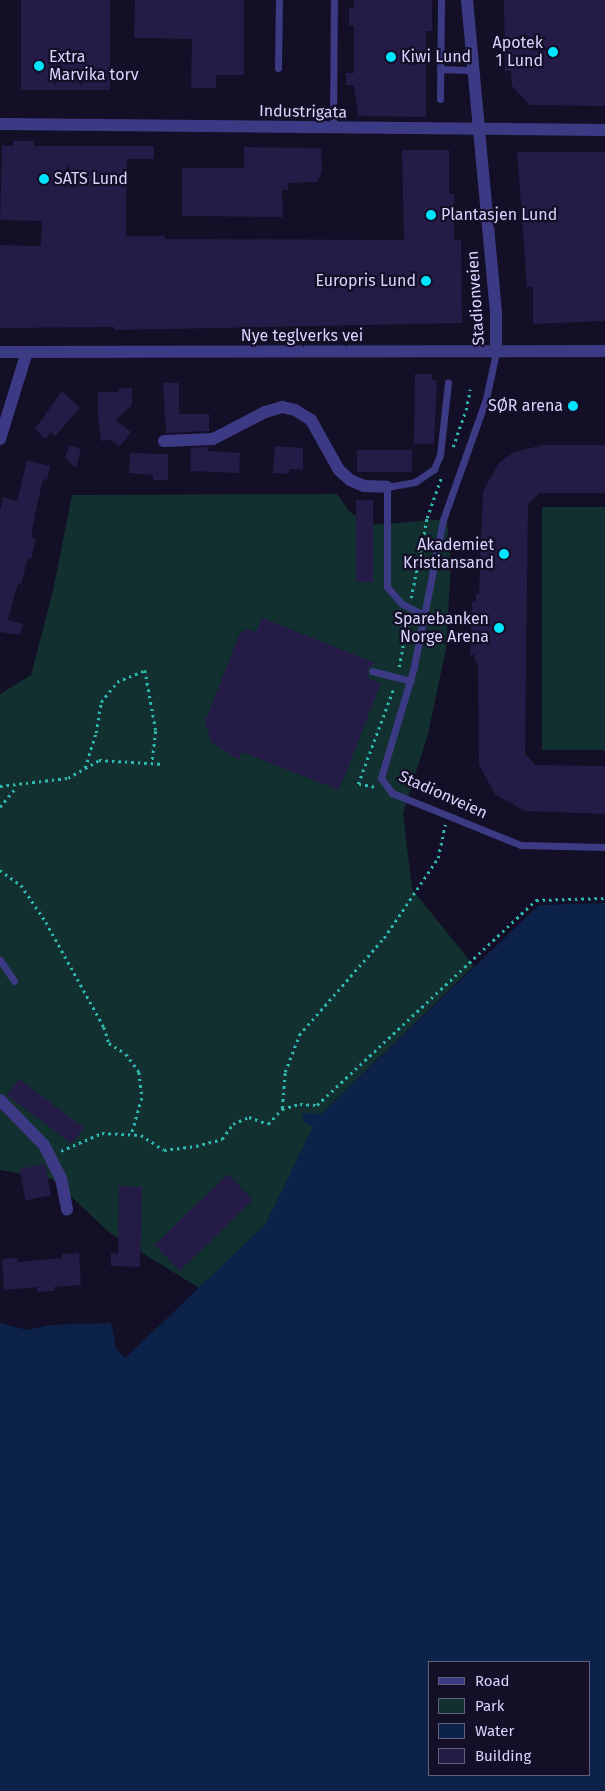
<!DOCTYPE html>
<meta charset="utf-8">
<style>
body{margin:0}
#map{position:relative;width:605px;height:1791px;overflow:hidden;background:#130f26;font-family:"Fira Sans",sans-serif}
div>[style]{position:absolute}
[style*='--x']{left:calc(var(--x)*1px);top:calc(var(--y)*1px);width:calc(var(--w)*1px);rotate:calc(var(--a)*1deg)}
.green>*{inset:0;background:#12302f;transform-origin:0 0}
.water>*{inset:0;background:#0c2248}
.building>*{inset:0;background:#241b47;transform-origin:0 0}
.path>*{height:2.5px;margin-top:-1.25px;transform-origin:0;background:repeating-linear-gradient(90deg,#2fb8b0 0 2.5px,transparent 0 6.5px)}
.lane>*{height:7px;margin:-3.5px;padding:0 3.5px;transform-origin:3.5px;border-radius:3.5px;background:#3d3a85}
.street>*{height:12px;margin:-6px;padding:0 6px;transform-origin:6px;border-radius:6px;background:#3d3a85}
.dots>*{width:14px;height:14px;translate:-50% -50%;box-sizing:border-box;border:2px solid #130f26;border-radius:50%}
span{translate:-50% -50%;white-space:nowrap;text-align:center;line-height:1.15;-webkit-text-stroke:4.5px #130f26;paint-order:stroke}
.poi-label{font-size:16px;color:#d9d4ff}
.right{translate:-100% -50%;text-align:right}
.left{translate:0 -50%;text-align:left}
.street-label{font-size:16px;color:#d9d4ff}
.legend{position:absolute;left:428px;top:1661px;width:162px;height:115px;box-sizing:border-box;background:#130f26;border:1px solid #625e7d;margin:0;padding:6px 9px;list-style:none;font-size:15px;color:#d9d4ff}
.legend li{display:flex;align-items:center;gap:10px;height:25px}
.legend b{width:25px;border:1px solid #625e7d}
</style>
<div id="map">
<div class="green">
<div style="clip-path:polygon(337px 494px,350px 512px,370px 525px,447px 519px,451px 564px,446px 649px,428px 734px,403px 813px,412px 889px,474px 966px,321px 1114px,265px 1225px,199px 1288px,110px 1233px,52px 1179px,0 1170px,0 694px,31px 675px,53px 591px,72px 495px)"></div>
<div style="left:542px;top:507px;width:63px;height:243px"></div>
</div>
<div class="water">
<div style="clip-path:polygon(evenodd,605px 903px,605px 1791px,0 1791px,0 1323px,27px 1330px,49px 1325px,111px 1323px,116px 1348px,125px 1358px,265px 1225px,313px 1127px,302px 1121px,303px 1113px,321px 1114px,539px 905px,605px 903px,429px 1662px,589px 1662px,589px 1775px,429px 1775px,429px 1662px)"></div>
</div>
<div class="building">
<div style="left:21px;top:0;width:89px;height:90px"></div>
<div style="clip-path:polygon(135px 0,244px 0,244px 75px,216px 75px,216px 88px,191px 88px,192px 39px,134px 38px)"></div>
<div style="clip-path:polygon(354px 0,432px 0,432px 31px,426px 31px,426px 117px,358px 116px,354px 85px,346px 85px,346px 73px,354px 73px,354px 26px,349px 25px,349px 8px,354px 8px)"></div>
<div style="clip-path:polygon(504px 0,605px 0,605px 106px,530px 105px,512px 86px,511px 71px,505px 71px)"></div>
<div style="clip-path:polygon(13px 141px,34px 141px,34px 146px,154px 146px,154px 159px,127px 159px,126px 236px,165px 236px,165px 239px,404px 240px,402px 150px,449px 150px,449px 194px,454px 194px,454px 240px,461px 240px,462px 323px,114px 330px,114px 327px,0 328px,0 245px,41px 246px,42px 221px,0 220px,2px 145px,13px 146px)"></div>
<div style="clip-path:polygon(244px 147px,321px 148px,322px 172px,317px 182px,288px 183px,288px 190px,282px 190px,283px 217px,182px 216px,182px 168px,244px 168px)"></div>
<div style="clip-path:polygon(517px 152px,605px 152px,605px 321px,533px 324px,533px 287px,527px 287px)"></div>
<div style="clip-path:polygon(415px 374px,432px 374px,432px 380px,437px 381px,434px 444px,414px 444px)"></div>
<div style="clip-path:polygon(163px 383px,179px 383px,179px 414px,209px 414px,209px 431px,166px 433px)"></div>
<div style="clip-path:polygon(119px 388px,132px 388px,132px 405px,116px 420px,131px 432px,120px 446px,110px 440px,101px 441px,98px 416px,98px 392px,119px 392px)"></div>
<div style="clip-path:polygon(62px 391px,80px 408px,55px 436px,51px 432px,45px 439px,35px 429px)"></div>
<div style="clip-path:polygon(69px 445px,81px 449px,76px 468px,65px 458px)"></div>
<div style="clip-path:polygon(543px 445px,605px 445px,605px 493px,540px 493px,528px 504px,525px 754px,536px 765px,605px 766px,605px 814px,524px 811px,495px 794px,479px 765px,478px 663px,475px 663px,475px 655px,470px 655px,472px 601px,476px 602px,476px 594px,479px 594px,483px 491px,499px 463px,514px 452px)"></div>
<div style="clip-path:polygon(275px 446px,303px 448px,303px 470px,289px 469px,289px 474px,273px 473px)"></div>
<div style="clip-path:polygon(209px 447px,208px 451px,240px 453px,239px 473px,190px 471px,191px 448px)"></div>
<div style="left:357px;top:450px;width:55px;height:22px"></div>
<div style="clip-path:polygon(130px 453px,168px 454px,168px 480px,153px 480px,153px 475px,129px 473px)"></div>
<div style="clip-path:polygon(27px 460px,50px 466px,47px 480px,43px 479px,37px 505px,31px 538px,36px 539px,31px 559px,28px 558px,21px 584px,18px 583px,8px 620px,23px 624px,20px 635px,0 632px,0 510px,3px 497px,17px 501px)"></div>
<div style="left:356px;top:500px;width:17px;height:82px"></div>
<div style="clip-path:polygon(262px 618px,375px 663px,368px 668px,367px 673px,369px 679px,381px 683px,339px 790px,242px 752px,239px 760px,212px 743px,205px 722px,239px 635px,246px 629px,256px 632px)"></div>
<div style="left:19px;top:1079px;width:81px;height:20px;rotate:37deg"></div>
<div style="left:45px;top:1164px;width:32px;height:26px;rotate:79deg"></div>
<div style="left:228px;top:1174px;width:36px;height:102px;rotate:46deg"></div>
<div style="clip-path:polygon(119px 1186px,142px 1187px,140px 1267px,111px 1266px,111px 1253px,118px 1254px)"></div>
<div style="clip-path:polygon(79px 1253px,81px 1285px,54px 1287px,54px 1291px,37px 1292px,37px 1287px,4px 1290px,2px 1259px,17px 1258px,17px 1262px,62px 1258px,62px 1254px)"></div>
</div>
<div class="path">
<div style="--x:453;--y:447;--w:39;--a:-71"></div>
<div style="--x:466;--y:410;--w:21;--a:-79"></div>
<div style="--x:411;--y:598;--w:82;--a:-78.7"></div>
<div style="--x:427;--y:518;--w:42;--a:-70.7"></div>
<div style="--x:399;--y:667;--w:49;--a:-79.4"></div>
<div style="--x:85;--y:768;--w:37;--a:-73"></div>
<div style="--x:96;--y:733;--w:31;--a:-81"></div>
<div style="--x:101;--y:702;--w:26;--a:-51"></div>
<div style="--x:117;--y:682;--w:30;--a:-23"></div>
<div style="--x:145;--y:670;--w:62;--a:79.8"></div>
<div style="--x:156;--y:731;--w:33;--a:97"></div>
<div style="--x:0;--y:786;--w:68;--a:-6.7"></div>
<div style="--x:68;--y:778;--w:36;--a:-30"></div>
<div style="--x:99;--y:760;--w:65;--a:3.5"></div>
<div style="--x:374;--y:787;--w:16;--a:-169"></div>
<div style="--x:358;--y:784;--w:103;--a:-69.6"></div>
<div style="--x:0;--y:807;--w:26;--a:-51"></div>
<div style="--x:0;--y:870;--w:26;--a:36"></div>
<div style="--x:21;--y:885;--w:45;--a:56"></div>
<div style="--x:46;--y:922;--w:120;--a:61.1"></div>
<div style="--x:104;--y:1027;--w:17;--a:73"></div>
<div style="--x:109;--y:1043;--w:20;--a:33"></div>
<div style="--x:126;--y:1054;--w:22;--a:54"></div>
<div style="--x:139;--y:1072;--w:26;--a:83"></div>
<div style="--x:142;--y:1098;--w:36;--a:106"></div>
<div style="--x:282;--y:1108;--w:36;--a:-85"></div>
<div style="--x:285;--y:1072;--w:40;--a:-69"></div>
<div style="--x:299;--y:1035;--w:129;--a:-48.8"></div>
<div style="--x:384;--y:938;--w:97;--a:-56"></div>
<div style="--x:438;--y:858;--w:34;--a:-78"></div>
<div style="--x:61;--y:1151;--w:45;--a:-23.7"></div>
<div style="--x:102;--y:1133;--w:39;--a:3"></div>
<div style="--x:141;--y:1135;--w:27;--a:33"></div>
<div style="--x:164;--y:1150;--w:32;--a:-7"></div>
<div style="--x:196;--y:1146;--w:27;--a:-15"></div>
<div style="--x:222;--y:1139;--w:19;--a:-54"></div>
<div style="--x:233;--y:1124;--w:17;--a:-24"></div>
<div style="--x:249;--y:1117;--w:20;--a:20"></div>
<div style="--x:268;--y:1124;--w:21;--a:-47"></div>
<div style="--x:282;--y:1109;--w:19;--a:-16"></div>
<div style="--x:300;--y:1104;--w:17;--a:3"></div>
<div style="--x:317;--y:1105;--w:300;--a:-43.1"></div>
<div style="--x:536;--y:900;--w:69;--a:-1.7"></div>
</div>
<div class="lane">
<div style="--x:278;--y:68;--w:68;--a:-89.2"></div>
<div style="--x:440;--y:69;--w:34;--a:2"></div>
<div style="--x:440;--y:99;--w:99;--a:-89.4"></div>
<div style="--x:333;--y:128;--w:128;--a:-89.6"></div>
<div style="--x:496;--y:352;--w:48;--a:102"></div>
<div style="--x:486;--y:399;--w:128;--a:109.6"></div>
<div style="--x:443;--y:520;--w:150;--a:101.2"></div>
<div style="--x:414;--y:667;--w:116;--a:106.6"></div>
<div style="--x:381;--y:778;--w:19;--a:54"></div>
<div style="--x:392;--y:793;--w:139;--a:22"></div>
<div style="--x:521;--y:845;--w:84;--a:1.4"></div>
<div style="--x:424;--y:615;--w:25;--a:-153"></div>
<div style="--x:402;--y:604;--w:23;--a:-131"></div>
<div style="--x:387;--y:587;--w:100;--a:-90"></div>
<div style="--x:387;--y:487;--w:28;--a:-10"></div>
<div style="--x:415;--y:482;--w:23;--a:-34"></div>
<div style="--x:434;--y:469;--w:15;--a:-67"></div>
<div style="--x:440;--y:455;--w:73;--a:-83.7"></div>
<div style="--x:372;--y:671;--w:40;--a:14.4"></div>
<div style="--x:0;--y:960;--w:25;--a:56"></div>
</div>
<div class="street">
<div style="--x:467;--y:0;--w:314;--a:84.7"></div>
<div style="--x:496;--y:313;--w:39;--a:90"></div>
<div style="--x:0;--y:124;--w:605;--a:0.57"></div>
<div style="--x:0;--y:352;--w:605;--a:-0.09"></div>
<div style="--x:0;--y:439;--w:91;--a:-72.8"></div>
<div style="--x:164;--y:441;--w:49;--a:-2.3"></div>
<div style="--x:213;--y:439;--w:59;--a:-27.4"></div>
<div style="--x:265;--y:412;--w:18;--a:-16"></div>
<div style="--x:282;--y:407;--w:13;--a:13"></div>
<div style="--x:295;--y:410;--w:19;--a:32"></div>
<div style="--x:311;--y:420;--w:57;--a:60.8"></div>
<div style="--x:339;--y:470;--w:15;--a:42"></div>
<div style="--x:350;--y:480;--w:15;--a:23"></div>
<div style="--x:364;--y:486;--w:23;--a:2"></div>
<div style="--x:0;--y:1100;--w:63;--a:45.6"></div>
<div style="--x:44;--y:1145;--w:37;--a:63"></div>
<div style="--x:61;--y:1178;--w:32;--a:79"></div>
</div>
<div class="dots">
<div style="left:553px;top:52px;background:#00e5ff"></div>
<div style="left:391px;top:57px;background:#00e5ff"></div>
<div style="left:39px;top:66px;background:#00e5ff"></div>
<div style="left:44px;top:179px;background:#00e5ff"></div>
<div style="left:431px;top:215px;background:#00e5ff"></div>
<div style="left:426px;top:281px;background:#00e5ff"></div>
<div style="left:573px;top:406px;background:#00e5ff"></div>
<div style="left:504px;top:554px;background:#00e5ff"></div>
<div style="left:499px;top:628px;background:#00e5ff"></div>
</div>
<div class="poi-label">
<span class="right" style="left:543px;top:52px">Apotek<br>1 Lund</span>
<span class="left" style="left:49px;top:66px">Extra<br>Marvika torv</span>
<span class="left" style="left:401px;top:57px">Kiwi Lund</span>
<span class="left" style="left:54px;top:179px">SATS Lund</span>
<span class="left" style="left:441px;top:215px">Plantasjen Lund</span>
<span class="right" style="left:416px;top:281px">Europris Lund</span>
<span class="right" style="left:563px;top:406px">SØR arena</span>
<span class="right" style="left:494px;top:554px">Akademiet<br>Kristiansand</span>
<span class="right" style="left:489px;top:628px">Sparebanken<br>Norge Arena</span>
</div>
<div class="street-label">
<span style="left:303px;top:112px;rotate:1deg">Industrigata</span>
<span style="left:476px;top:298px;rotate:-94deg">Stadionveien</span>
<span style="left:302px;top:336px">Nye teglverks vei</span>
<span style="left:443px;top:795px;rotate:24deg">Stadionveien</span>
</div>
<ul class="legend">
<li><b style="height:6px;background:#3d3a85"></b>Road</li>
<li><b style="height:14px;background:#12302f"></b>Park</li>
<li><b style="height:14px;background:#0c2248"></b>Water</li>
<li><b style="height:14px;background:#241b47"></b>Building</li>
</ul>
</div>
